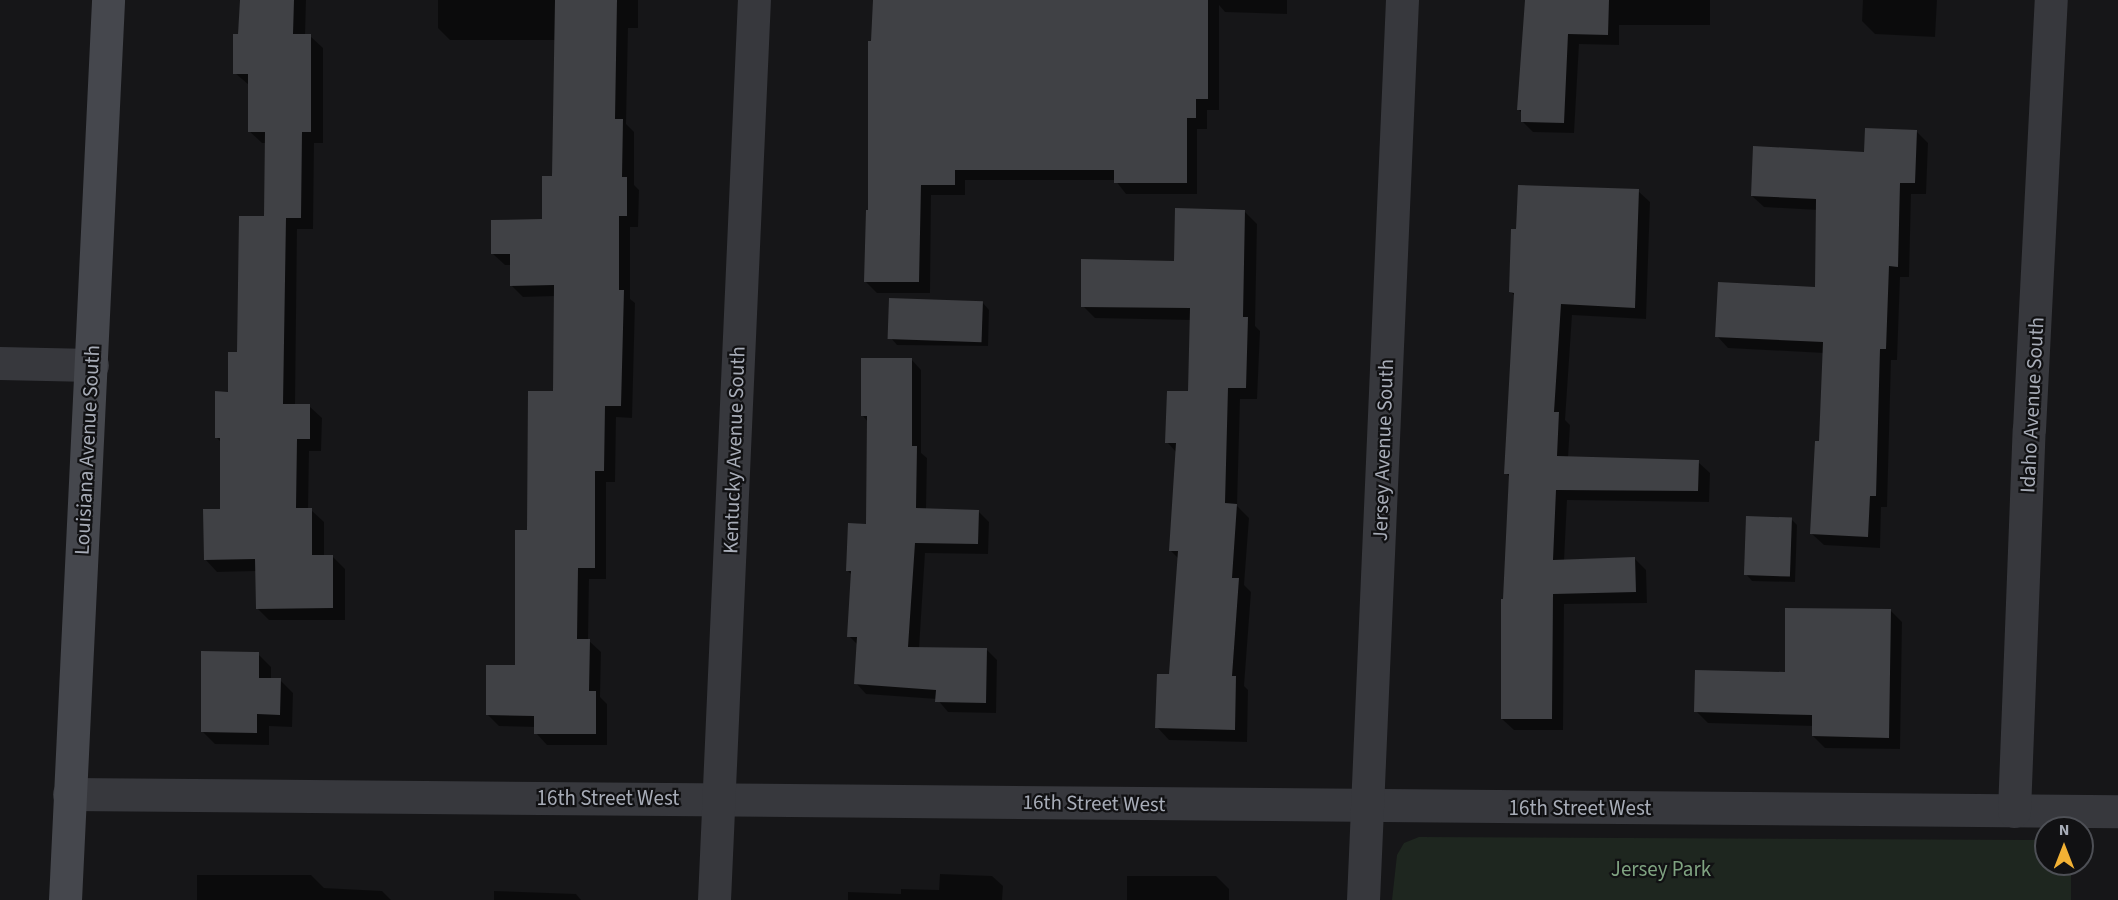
<!DOCTYPE html>
<style>
body{margin:0}
#map{position:relative;width:2118px;height:900px;overflow:hidden;background:#161618;font-family:"Source Sans 3",sans-serif}
div>[style]{position:absolute}
[style*='--x']{left:calc(var(--x)*1px);top:calc(var(--y)*1px);width:calc(var(--w)*1px);rotate:calc(var(--a)*1deg)}
.green>*{inset:0;background:#1e261f}
.shadow>*{inset:0;background:#0007}
.building>*{inset:0;background:#404145;transform-origin:0 0}
.street>*{height:33px;margin:-16.5px;padding:0 16.5px;transform-origin:16.5px;border-radius:16.5px;background:#37383d}
.secondary>*{height:33px;margin:-16.5px;padding:0 16.5px;transform-origin:16.5px;border-radius:16.5px;background:#45474d}
span{translate:-50% -50%;white-space:nowrap;text-align:center;line-height:1.15;-webkit-text-stroke:4.5px #111113;paint-order:stroke}
.street-label{font-size:21px;color:#a8adb8}
.park-label{font-size:21px;color:#7fa381}
.north{position:absolute;left:2034px;top:816px;width:60px;height:60px;box-sizing:border-box;background:#111113;border:2px solid #4d4f55;border-radius:50%;rotate:0deg;font-size:16px;font-weight:700;line-height:24px;text-align:center;color:#a8adb8}
.north::after{content:'';display:block;margin:auto;width:21px;height:27px;background:#f2b134;clip-path:polygon(50% 0,100% 100%,50% 72%,0 100%)}
</style>
<div id="map">
<div class="green">
<div style="clip-path:polygon(1419px 837px,2046px 840px,2046px 864px,2071px 864px,2071px 900px,1392px 900px,1397px 855px,1404px 843px)"></div>
</div>
<div class="shadow">
<div style="clip-path:polygon(241px 0,306px 0,305px 36px,310px 36px,323px 48px,323px 143px,314px 143px,313px 229px,297px 229px,295px 405px,309px 406px,322px 418px,321px 451px,309px 451px,308px 510px,311px 510px,324px 522px,324px 556px,332px 556px,345px 569px,345px 620px,269px 620px,257px 608px,257px 571px,217px 572px,205px 559px,221px 510px,221px 442px,216px 437px,239px 354px,266px 218px,267px 143px,262px 143px,249px 131px,249px 85px,235px 73px)"></div>
<div style="clip-path:polygon(438px 0,638px 0,638px 28px,628px 28px,626px 124px,634px 132px,634px 185px,639px 190px,638px 227px,630px 227px,630px 299px,635px 303px,632px 418px,616px 417px,615px 482px,606px 482px,606px 579px,589px 579px,588px 640px,601px 652px,600px 697px,607px 704px,607px 745px,547px 745px,536px 733px,536px 727px,499px 726px,487px 714px,517px 667px,528px 531px,554px 392px,555px 296px,523px 297px,511px 285px,511px 265px,505px 265px,493px 254px,543px 220px,554px 178px,556px 40px,450px 40px,438px 28px)"></div>
<div style="clip-path:polygon(875px 0,1287px 0,1287px 14px,1225px 12px,1219px 5px,1219px 110px,1207px 110px,1207px 129px,1197px 129px,1197px 194px,1126px 194px,1115px 180px,965px 180px,965px 195px,931px 195px,930px 293px,877px 293px,866px 282px)"></div>
<div style="clip-path:polygon(1526px 0,1710px 0,1710px 25px,1619px 25px,1619px 45px,1579px 44px,1574px 133px,1533px 132px,1522px 121px,1523px 114px,1519px 110px)"></div>
<div style="clip-path:polygon(1863px 0,1937px 0,1935px 37px,1875px 34px,1862px 21px)"></div>
<div style="clip-path:polygon(1917px 132px,1928px 143px,1926px 194px,1911px 194px,1909px 277px,1900px 277px,1897px 360px,1891px 360px,1887px 507px,1881px 507px,1880px 548px,1824px 545px,1812px 534px,1820px 443px,1824px 353px,1728px 348px,1717px 336px,1816px 288px,1818px 210px,1764px 207px,1752px 196px)"></div>
<div style="clip-path:polygon(1638px 191px,1650px 202px,1646px 319px,1572px 315px,1565px 420px,1570px 425px,1568px 458px,1698px 462px,1710px 473px,1709px 502px,1567px 500px,1564px 561px,1635px 559px,1646px 570px,1647px 603px,1564px 604px,1563px 730px,1514px 730px,1502px 719px,1511px 478px,1506px 473px,1516px 297px,1511px 292px)"></div>
<div style="clip-path:polygon(1244px 211px,1257px 224px,1255px 326px,1260px 331px,1257px 399px,1240px 399px,1237px 506px,1249px 518px,1244px 585px,1251px 592px,1244px 686px,1248px 690px,1247px 742px,1169px 740px,1157px 727px,1171px 676px,1179px 559px,1170px 550px,1177px 453px,1167px 442px,1189px 393px,1191px 320px,1095px 318px,1083px 306px,1175px 262px)"></div>
<div style="clip-path:polygon(983px 303px,989px 310px,988px 346px,897px 345px,891px 338px)"></div>
<div style="clip-path:polygon(911px 359px,921px 370px,921px 453px,927px 458px,926px 509px,978px 511px,989px 522px,988px 554px,925px 553px,919px 649px,987px 650px,997px 660px,996px 713px,948px 712px,937px 699px,866px 694px,856px 683px,858px 645px,849px 636px,852px 575px,847px 570px,867px 525px,868px 422px,863px 416px)"></div>
<div style="clip-path:polygon(1791px 519px,1797px 525px,1795px 582px,1752px 581px,1746px 574px)"></div>
<div style="clip-path:polygon(1890px 610px,1902px 622px,1900px 749px,1825px 748px,1813px 736px,1814px 726px,1708px 723px,1696px 711px,1786px 673px)"></div>
<div style="clip-path:polygon(258px 654px,271px 667px,271px 680px,280px 680px,293px 693px,292px 727px,269px 726px,269px 745px,215px 744px,202px 731px)"></div>
<div style="clip-path:polygon(940px 874px,992px 876px,1003px 886px,1002px 900px,848px 900px,848px 892px,901px 894px,901px 889px,939px 890px)"></div>
<div style="clip-path:polygon(197px 875px,311px 875px,324px 888px,382px 891px,391px 900px,197px 900px)"></div>
<div style="clip-path:polygon(1127px 876px,1216px 876px,1229px 889px,1229px 900px,1127px 900px)"></div>
<div style="clip-path:polygon(494px 891px,576px 894px,581px 900px,494px 900px)"></div>
</div>
<div class="building">
<div style="clip-path:polygon(240px 0,294px 0,293px 34px,311px 34px,311px 132px,302px 132px,301px 218px,286px 218px,283px 404px,310px 404px,310px 439px,297px 439px,296px 508px,312px 508px,312px 555px,333px 555px,333px 608px,256px 609px,255px 559px,204px 560px,203px 509px,220px 509px,220px 438px,215px 438px,215px 391px,228px 392px,228px 352px,237px 352px,239px 216px,264px 216px,265px 132px,248px 132px,248px 74px,233px 74px,233px 34px,238px 34px)"></div>
<div style="clip-path:polygon(555px 0,617px 0,615px 119px,623px 119px,622px 177px,627px 177px,627px 216px,619px 216px,619px 290px,624px 290px,621px 406px,605px 406px,604px 471px,595px 471px,595px 568px,578px 568px,577px 639px,590px 639px,589px 691px,596px 691px,596px 734px,534px 734px,534px 716px,486px 715px,486px 665px,515px 665px,515px 530px,527px 530px,528px 391px,553px 391px,554px 285px,510px 286px,510px 254px,491px 254px,491px 220px,542px 219px,542px 176px,552px 176px)"></div>
<div style="clip-path:polygon(873px 0,1208px 0,1208px 99px,1196px 99px,1196px 118px,1187px 118px,1187px 183px,1114px 183px,1114px 170px,955px 170px,955px 185px,921px 185px,919px 282px,864px 282px,866px 210px,868px 210px,868px 41px,871px 41px)"></div>
<div style="clip-path:polygon(1525px 0,1609px 0,1608px 35px,1568px 34px,1564px 123px,1521px 122px,1521px 110px,1517px 110px)"></div>
<div style="clip-path:polygon(1865px 128px,1917px 130px,1915px 183px,1900px 183px,1898px 267px,1889px 266px,1886px 349px,1880px 349px,1876px 496px,1870px 496px,1868px 537px,1810px 534px,1815px 441px,1819px 441px,1823px 342px,1715px 337px,1718px 282px,1815px 287px,1816px 199px,1751px 196px,1753px 146px,1864px 152px)"></div>
<div style="clip-path:polygon(1518px 185px,1639px 189px,1635px 308px,1561px 304px,1554px 412px,1559px 412px,1557px 456px,1699px 460px,1698px 491px,1556px 490px,1553px 560px,1635px 557px,1636px 592px,1553px 594px,1552px 719px,1501px 719px,1501px 599px,1503px 599px,1509px 474px,1504px 474px,1514px 293px,1509px 292px,1511px 229px,1516px 229px)"></div>
<div style="clip-path:polygon(1175px 208px,1245px 210px,1243px 317px,1248px 317px,1246px 388px,1228px 388px,1225px 503px,1237px 504px,1232px 578px,1239px 578px,1232px 676px,1236px 676px,1235px 730px,1155px 728px,1157px 674px,1169px 674px,1178px 551px,1169px 551px,1176px 443px,1165px 443px,1167px 391px,1188px 391px,1190px 308px,1081px 307px,1081px 259px,1174px 261px)"></div>
<div style="left:889px;top:298px;width:94px;height:41px;rotate:2deg"></div>
<div style="clip-path:polygon(861px 358px,912px 358px,912px 446px,917px 446px,916px 508px,979px 510px,978px 544px,915px 543px,908px 647px,987px 648px,986px 703px,935px 702px,936px 690px,854px 684px,857px 637px,847px 637px,851px 571px,846px 571px,848px 523px,866px 524px,867px 416px,861px 416px)"></div>
<div style="left:1746px;top:516px;width:46px;height:59px;rotate:2deg"></div>
<div style="clip-path:polygon(1785px 608px,1891px 609px,1889px 738px,1812px 736px,1812px 715px,1694px 712px,1695px 670px,1785px 672px)"></div>
<div style="clip-path:polygon(201px 651px,259px 652px,259px 678px,281px 678px,280px 715px,257px 714px,257px 733px,201px 732px)"></div>
</div>
<div class="street">
<div style="--x:0;--y:363;--w:92;--a:1.2"></div>
<div style="--x:69;--y:794;--w:2049;--a:0.48"></div>
<div style="--x:2014;--y:811;--w:382;--a:-87.8"></div>
<div style="--x:2029;--y:429;--w:430;--a:-87.1"></div>
<div style="--x:714;--y:900;--w:901;--a:-87.46"></div>
<div style="--x:1363;--y:900;--w:901;--a:-87.52"></div>
</div>
<div class="secondary">
<div style="--x:65;--y:900;--w:901;--a:-87.26"></div>
</div>
<div class="street-label">
<span style="left:2032px;top:405px;rotate:-87deg">Idaho Avenue South</span>
<span style="left:87px;top:450px;rotate:-87deg">Louisiana Avenue South</span>
<span style="left:734px;top:450px;rotate:-88deg">Kentucky Avenue South</span>
<span style="left:1383px;top:450px;rotate:-88deg">Jersey Avenue South</span>
<span style="left:608px;top:798px">16th Street West</span>
<span style="left:1094px;top:803px;rotate:1deg">16th Street West</span>
<span style="left:1580px;top:808px">16th Street West</span>
</div>
<div class="park-label">
<span style="left:1661px;top:869px">Jersey Park</span>
</div>
<div class="north">N</div>
</div>
